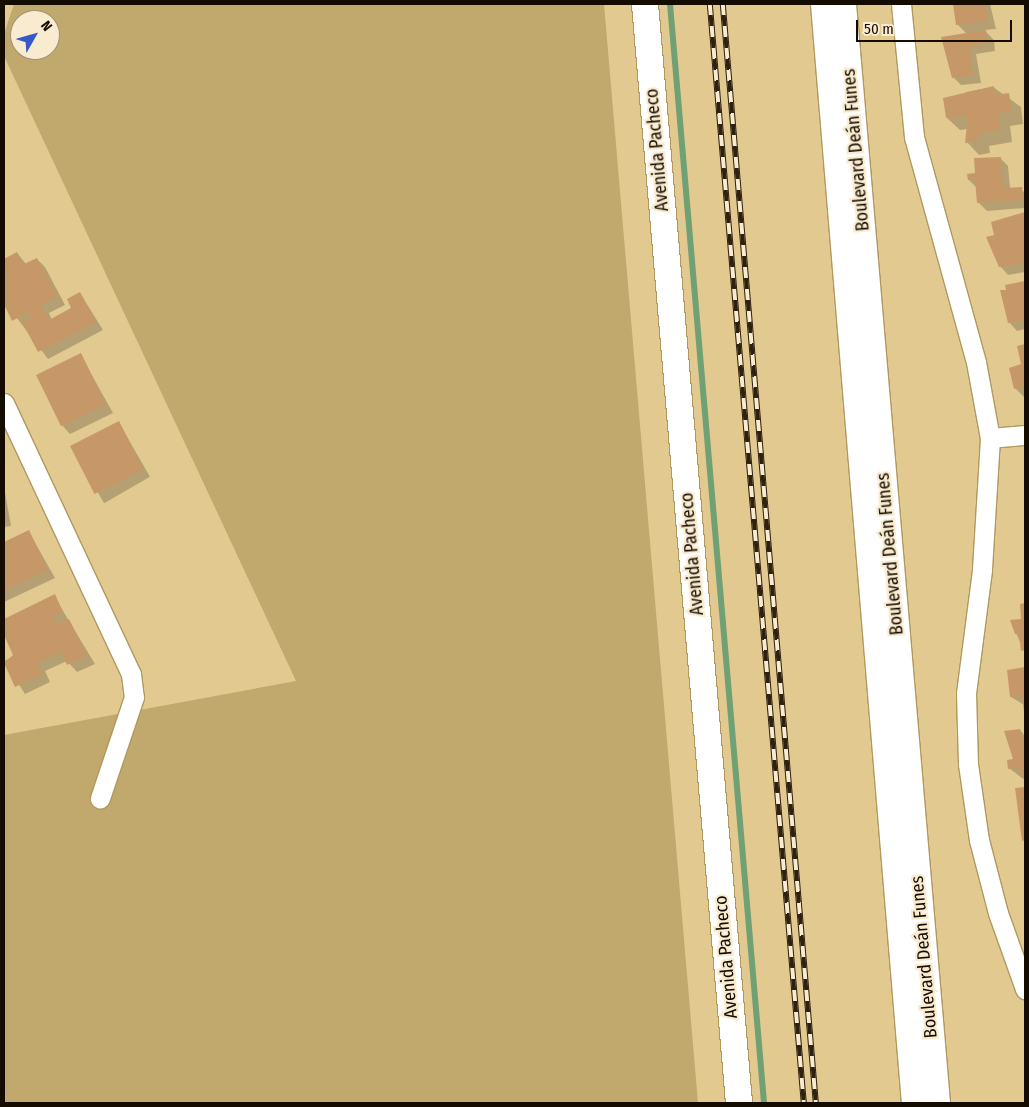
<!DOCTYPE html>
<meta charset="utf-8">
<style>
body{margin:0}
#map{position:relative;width:1029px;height:1107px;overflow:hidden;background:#e2c98f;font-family:"Fira Sans Condensed",sans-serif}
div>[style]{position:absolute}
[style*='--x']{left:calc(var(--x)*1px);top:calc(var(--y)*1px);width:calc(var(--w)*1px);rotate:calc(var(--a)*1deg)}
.green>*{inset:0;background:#c1a86d}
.shadow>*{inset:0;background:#0003;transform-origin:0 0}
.stream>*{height:6px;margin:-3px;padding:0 3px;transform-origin:3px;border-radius:3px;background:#70a175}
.building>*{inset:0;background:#c69868;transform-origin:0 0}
.roads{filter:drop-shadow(1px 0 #b09860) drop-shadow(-1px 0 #b09860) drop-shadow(0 1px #b09860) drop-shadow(0 -1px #b09860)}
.street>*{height:19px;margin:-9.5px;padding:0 9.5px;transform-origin:9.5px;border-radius:9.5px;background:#fff}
.secondary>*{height:26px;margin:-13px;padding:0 13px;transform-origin:13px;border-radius:13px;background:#fff}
.rail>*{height:5.5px;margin-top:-2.75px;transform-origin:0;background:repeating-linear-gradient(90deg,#f8ebcf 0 11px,#2d2211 0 22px);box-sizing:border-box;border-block:1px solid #2d2211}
span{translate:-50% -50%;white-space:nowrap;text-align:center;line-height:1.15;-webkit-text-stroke:4.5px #f8ebcf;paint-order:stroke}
.street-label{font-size:18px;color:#150c00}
.frame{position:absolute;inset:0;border:5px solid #150c00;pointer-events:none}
.north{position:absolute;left:10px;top:10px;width:50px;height:50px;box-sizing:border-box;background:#f8ebcf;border:1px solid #9d927c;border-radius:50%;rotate:52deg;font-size:14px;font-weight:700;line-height:20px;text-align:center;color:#150c00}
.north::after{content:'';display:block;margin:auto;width:18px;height:22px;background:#3659ca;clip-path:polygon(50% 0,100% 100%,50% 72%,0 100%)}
.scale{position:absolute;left:856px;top:20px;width:156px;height:22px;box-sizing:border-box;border:2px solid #150c00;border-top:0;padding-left:6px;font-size:15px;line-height:18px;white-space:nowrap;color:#150c00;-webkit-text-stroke:4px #f8ebcf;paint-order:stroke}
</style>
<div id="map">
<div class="green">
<div style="clip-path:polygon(evenodd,14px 4px,604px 4px,698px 1103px,4px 1103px,4px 735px,296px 681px,4px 56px,4px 34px,14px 4px,20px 20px,50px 20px,50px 50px,20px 50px,20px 20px)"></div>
</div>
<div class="shadow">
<div style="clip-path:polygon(954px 4px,990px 4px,996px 29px,984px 30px,994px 40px,995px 51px,976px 54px,981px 83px,961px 85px,953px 77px,967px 34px,958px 25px)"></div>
<div style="clip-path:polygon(993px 87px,1021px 107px,1023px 124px,1010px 126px,1012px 142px,989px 146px,990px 153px,979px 155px,967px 142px,968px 129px,960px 130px,947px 118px,966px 92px)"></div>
<div style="clip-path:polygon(1000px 158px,1008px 166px,1010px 188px,1025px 192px,1025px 208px,987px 211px,978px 202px,977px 188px,969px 180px)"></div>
<div style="clip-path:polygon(1025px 214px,1025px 272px,1008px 275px,1000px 266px,993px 223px)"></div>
<div style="clip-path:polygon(17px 253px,26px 264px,37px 259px,45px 267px,65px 305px,49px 313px,52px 320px,73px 309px,80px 293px,103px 330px,48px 359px,4px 301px,4px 260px)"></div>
<div style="clip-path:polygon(1025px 283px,1025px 329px,1017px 331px,1009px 322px,1007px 286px)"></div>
<div style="clip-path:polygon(1025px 345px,1025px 398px,1015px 388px,1023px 365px,1018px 347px)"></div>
<div style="clip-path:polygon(80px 354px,113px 413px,70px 434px,62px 425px)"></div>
<div style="left:119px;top:423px;width:62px;height:53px;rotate:60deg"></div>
<div style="clip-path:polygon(4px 487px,11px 526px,4px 527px)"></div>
<div style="clip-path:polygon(29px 532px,55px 578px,4px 602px,4px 544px)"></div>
<div style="clip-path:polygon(54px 596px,95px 664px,77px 672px,67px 661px,45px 671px,50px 682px,25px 694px,4px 661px,15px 656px,4px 632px,4px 620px)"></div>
<div style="clip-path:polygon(1025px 604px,1025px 653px,1016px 633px,1023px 620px,1021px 605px)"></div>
<div style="clip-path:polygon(1025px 669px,1025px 711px,1024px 705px,1011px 697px,1008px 671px)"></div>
<div style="clip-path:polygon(1020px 730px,1025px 736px,1025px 780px,1010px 769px)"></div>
<div style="clip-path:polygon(1025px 788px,1025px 843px,1017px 789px)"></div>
</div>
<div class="stream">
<div style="--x:670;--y:4;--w:1103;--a:85.11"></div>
</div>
<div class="building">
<div style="clip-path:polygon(953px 4px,986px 4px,988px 21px,956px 25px)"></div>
<div style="clip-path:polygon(986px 30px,988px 43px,969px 46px,973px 75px,952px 78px,941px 37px)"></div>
<div style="clip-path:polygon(994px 86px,995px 95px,1009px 93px,1012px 112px,998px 113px,1000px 130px,977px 133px,978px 141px,965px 143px,968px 115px,946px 118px,943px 98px)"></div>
<div style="clip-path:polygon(1001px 157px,1003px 188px,1022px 187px,1023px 200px,977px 203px,975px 180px,968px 180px,967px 174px,975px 173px,974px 158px)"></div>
<div style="clip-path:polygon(1025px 212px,1025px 263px,999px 267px,986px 237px,994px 235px,991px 222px)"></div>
<div style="clip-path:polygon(17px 252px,24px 264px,37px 258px,58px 297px,41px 305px,49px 320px,71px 308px,67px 299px,80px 292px,96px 322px,38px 352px,22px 322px,32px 317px,29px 312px,12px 321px,4px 304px,4px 259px)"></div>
<div style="clip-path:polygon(1025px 281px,1025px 320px,1008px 323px,1000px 290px,1006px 290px,1005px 285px)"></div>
<div style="clip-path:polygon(1025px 344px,1025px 386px,1014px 389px,1009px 368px,1021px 364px,1017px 346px)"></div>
<div style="left:81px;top:353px;width:57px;height:50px;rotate:64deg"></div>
<div style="left:119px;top:421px;width:54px;height:55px;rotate:63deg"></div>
<div style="clip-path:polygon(29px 530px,48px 570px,4px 590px,4px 542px)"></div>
<div style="clip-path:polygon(55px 594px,63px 612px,52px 617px,58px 624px,69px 619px,87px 655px,67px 665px,61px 652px,37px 663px,43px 674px,15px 687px,4px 663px,13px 655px,4px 635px,4px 619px)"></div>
<div style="clip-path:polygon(1025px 603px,1025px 650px,1021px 651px,1019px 633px,1015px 634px,1010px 620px,1021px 619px,1020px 604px)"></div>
<div style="clip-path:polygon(1025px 667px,1025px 712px,1024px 712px,1022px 696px,1010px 697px,1007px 670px)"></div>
<div style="clip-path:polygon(1020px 729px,1021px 738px,1025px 737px,1025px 777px,1021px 778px,1020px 768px,1008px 769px,1007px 760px,1013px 759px,1004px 731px)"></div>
<div style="clip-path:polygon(1025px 787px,1025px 840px,1022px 841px,1015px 788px)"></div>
</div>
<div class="roads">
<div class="street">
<div style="--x:901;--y:4;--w:134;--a:84.4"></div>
<div style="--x:914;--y:137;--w:233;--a:74.6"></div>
<div style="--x:976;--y:362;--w:77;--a:79.6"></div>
<div style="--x:990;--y:438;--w:132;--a:93.5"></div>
<div style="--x:982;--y:570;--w:124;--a:97.4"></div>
<div style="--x:966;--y:693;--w:71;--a:88.4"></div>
<div style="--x:968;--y:764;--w:77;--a:81.8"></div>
<div style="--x:979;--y:840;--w:75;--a:75.4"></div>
<div style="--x:998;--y:913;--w:81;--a:70.4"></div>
<div style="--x:4;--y:403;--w:299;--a:64.9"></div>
<div style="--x:131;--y:674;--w:23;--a:83"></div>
<div style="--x:134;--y:697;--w:107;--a:108.6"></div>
<div style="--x:990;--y:438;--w:35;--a:-5"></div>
</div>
<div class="secondary">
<div style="--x:645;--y:4;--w:1103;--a:85.11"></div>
<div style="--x:824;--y:4;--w:1103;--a:85.27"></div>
<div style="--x:843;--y:4;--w:1103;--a:85.11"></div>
</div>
</div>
<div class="rail">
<div style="--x:710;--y:4;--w:1103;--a:85.11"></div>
<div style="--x:723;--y:4;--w:1103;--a:85.16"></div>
</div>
<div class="street-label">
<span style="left:657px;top:150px;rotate:-95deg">Avenida Pacheco</span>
<span style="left:856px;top:150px;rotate:-95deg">Boulevard Deán Funes</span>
<span style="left:692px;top:554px;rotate:-95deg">Avenida Pacheco</span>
<span style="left:890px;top:554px;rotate:-95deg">Boulevard Deán Funes</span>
<span style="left:726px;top:957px;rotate:-95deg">Avenida Pacheco</span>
<span style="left:924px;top:957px;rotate:-95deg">Boulevard Deán Funes</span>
</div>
<div class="frame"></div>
<div class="north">N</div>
<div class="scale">50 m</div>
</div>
